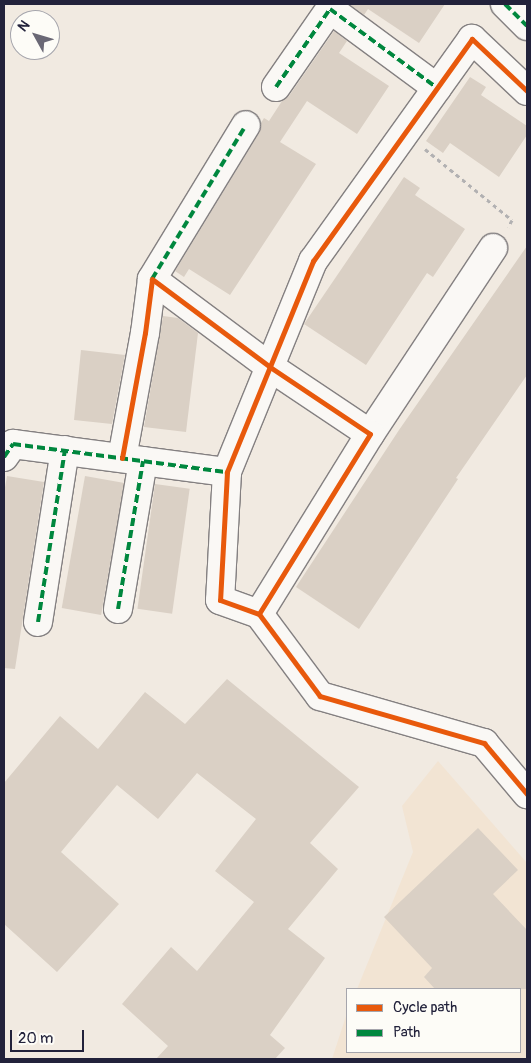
<!DOCTYPE html>
<style>
body{margin:0}
#map{position:relative;width:531px;height:1063px;overflow:hidden;background:#f1eae1;font-family:Pangolin,sans-serif}
div>[style]{position:absolute}
[style*='--x']{left:calc(var(--x)*1px);top:calc(var(--y)*1px);width:calc(var(--w)*1px);rotate:calc(var(--a)*1deg)}
.built>*{inset:0;background:#f2e4d3}
.building>*{inset:0;background:#dad0c5;transform-origin:0 0}
.path>*{height:3px;margin-top:-1.5px;transform-origin:0;background:repeating-linear-gradient(90deg,#b2b1b2 0 4px,transparent 0 8px)}
.roads{filter:drop-shadow(1px 0 #848081) drop-shadow(-1px 0 #848081) drop-shadow(0 1px #848081) drop-shadow(0 -1px #848081)}
.minor>*{height:28px;margin:-14px;padding:0 14px;transform-origin:14px;border-radius:14px;background:#faf8f5}
.quiet>*{height:4px;margin-top:-2px;transform-origin:0;background:repeating-linear-gradient(90deg,#00873e 0 8px,transparent 0 12px)}
.cycleway>*{height:5px;margin:-2.5px;padding:0 2.5px;transform-origin:2.5px;border-radius:2.5px;background:#e8590c}
span{translate:-50% -50%;white-space:nowrap;text-align:center;line-height:1.15;-webkit-text-stroke:4px #fdfcf7;paint-order:stroke}
.frame{position:absolute;inset:0;border:5px solid #22223b;pointer-events:none}
.legend{position:absolute;left:346px;top:988px;width:175px;height:65px;box-sizing:border-box;background:#fdfcf7;border:1px solid #a5a5ac;margin:0;padding:6px 9px;list-style:none;font-size:15px;color:#22223b}
.legend li{display:flex;align-items:center;gap:10px;height:25px}
.legend b{width:25px;border:1px solid #a5a5ac}
.north{position:absolute;left:10px;top:10px;width:50px;height:50px;box-sizing:border-box;background:#fdfcf7;border:1px solid #a5a5ac;border-radius:50%;rotate:309deg;font-size:14px;font-weight:700;line-height:20px;text-align:center;color:#22223b}
.north::after{content:'';display:block;margin:auto;width:18px;height:22px;background:#6a6875;clip-path:polygon(50% 0,100% 100%,50% 72%,0 100%)}
.scale{position:absolute;left:10px;top:1030px;width:74px;height:22px;box-sizing:border-box;border:2px solid #22223b;border-top:0;padding-left:6px;font-size:15px;line-height:18px;white-space:nowrap;color:#22223b;-webkit-text-stroke:4px #fdfcf7;paint-order:stroke}
</style>
<div id="map">
<div class="built">
<div style="clip-path:polygon(438px 761px,527px 863px,527px 1059px,332px 1059px,347px 1013px,347px 1052px,520px 1052px,520px 989px,357px 989px,413px 852px,402px 806px)"></div>
</div>
<div class="building">
<div style="clip-path:polygon(349px 4px,445px 4px,419px 43px,368px 9px,364px 15px)"></div>
<div style="clip-path:polygon(334px 31px,347px 41px,339px 53px,389px 86px,357px 134px,307px 101px,280px 142px,316px 164px,230px 295px,189px 269px,184px 277px,175px 271px,259px 133px,261px 123px,264px 118px,269px 121px,282px 101px,289px 96px)"></div>
<div style="clip-path:polygon(470px 77px,486px 87px,481px 95px,527px 126px,527px 135px,499px 177px,450px 143px,443px 153px,426px 141px)"></div>
<div style="clip-path:polygon(404px 177px,420px 188px,415px 195px,465px 229px,433px 277px,427px 273px,366px 365px,304px 324px)"></div>
<div style="clip-path:polygon(527px 246px,527px 375px,456px 478px,458px 479px,359px 629px,296px 587px,399px 430px)"></div>
<div style="clip-path:polygon(163px 316px,178px 318px,198px 333px,186px 432px,144px 427px)"></div>
<div style="clip-path:polygon(81px 350px,125px 355px,112px 424px,74px 420px)"></div>
<div style="clip-path:polygon(7px 476px,44px 482px,15px 669px,4px 668px,4px 493px)"></div>
<div style="left:85px;top:476px;width:40px;height:134px;rotate:10deg"></div>
<div style="left:155px;top:484px;width:35px;height:126px;rotate:8deg"></div>
<div style="clip-path:polygon(227px 679px,359px 787px,310px 843px,338px 869px,288px 929px,325px 958px,270px 1035px,285px 1048px,275px 1059px,156px 1059px,168px 1046px,122px 1004px,171px 947px,197px 971px,254px 902px,215px 871px,256px 819px,197px 773px,158px 819px,117px 785px,61px 852px,119px 904px,57px 972px,4px 924px,4px 783px,60px 716px,98px 749px,145px 692px,185px 724px)"></div>
<div style="clip-path:polygon(478px 828px,518px 870px,493px 894px,527px 930px,527px 989px,435px 989px,424px 977px,432px 968px,384px 917px)"></div>
</div>
<div class="path">
<div style="--x:425;--y:149;--w:112;--a:39.2"></div>
<div style="--x:512;--y:220;--w:8;--a:120"></div>
</div>
<div class="roads">
<div class="minor">
<div style="--x:505;--y:4;--w:31;--a:45"></div>
<div style="--x:276;--y:87;--w:95;--a:-55.3"></div>
<div style="--x:330;--y:9;--w:133;--a:36.4"></div>
<div style="--x:527;--y:91;--w:76;--a:-136.6"></div>
<div style="--x:472;--y:39;--w:273;--a:125.6"></div>
<div style="--x:313;--y:261;--w:228;--a:112.2"></div>
<div style="--x:227;--y:472;--w:128;--a:93.1"></div>
<div style="--x:220;--y:600;--w:41;--a:19.7"></div>
<div style="--x:259;--y:614;--w:102;--a:53.4"></div>
<div style="--x:320;--y:696;--w:171;--a:16"></div>
<div style="--x:484;--y:743;--w:67;--a:49.9"></div>
<div style="--x:152;--y:279;--w:180;--a:-58.6"></div>
<div style="--x:370;--y:434;--w:223;--a:-56.5"></div>
<div style="--x:4;--y:457;--w:16;--a:-55"></div>
<div style="--x:13;--y:444;--w:216;--a:7.5"></div>
<div style="--x:122;--y:458;--w:127;--a:-79.6"></div>
<div style="--x:145;--y:333;--w:54;--a:-82.6"></div>
<div style="--x:152;--y:279;--w:147;--a:36.7"></div>
<div style="--x:270;--y:367;--w:120;--a:33.8"></div>
<div style="--x:370;--y:434;--w:211;--a:121.7"></div>
<div style="--x:118;--y:609;--w:150;--a:-80.4"></div>
<div style="--x:38;--y:622;--w:174;--a:-81.1"></div>
</div>
</div>
<div class="quiet">
<div style="--x:505;--y:4;--w:31;--a:45"></div>
<div style="--x:276;--y:87;--w:95;--a:-55.3"></div>
<div style="--x:330;--y:9;--w:133;--a:36.4"></div>
<div style="--x:152;--y:279;--w:180;--a:-58.6"></div>
<div style="--x:4;--y:457;--w:16;--a:-55"></div>
<div style="--x:13;--y:444;--w:216;--a:7.5"></div>
<div style="--x:118;--y:609;--w:150;--a:-80.4"></div>
<div style="--x:38;--y:622;--w:174;--a:-81.1"></div>
</div>
<div class="cycleway">
<div style="--x:527;--y:91;--w:76;--a:-136.6"></div>
<div style="--x:472;--y:39;--w:273;--a:125.6"></div>
<div style="--x:313;--y:261;--w:228;--a:112.2"></div>
<div style="--x:227;--y:472;--w:128;--a:93.1"></div>
<div style="--x:220;--y:600;--w:41;--a:19.7"></div>
<div style="--x:259;--y:614;--w:102;--a:53.4"></div>
<div style="--x:320;--y:696;--w:171;--a:16"></div>
<div style="--x:484;--y:743;--w:67;--a:49.9"></div>
<div style="--x:122;--y:458;--w:127;--a:-79.6"></div>
<div style="--x:145;--y:333;--w:54;--a:-82.6"></div>
<div style="--x:152;--y:279;--w:147;--a:36.7"></div>
<div style="--x:270;--y:367;--w:120;--a:33.8"></div>
<div style="--x:370;--y:434;--w:211;--a:121.7"></div>
</div>
<div class="frame"></div>
<ul class="legend">
<li><b style="height:6px;background:#e8590c"></b>Cycle path</li>
<li><b style="height:6px;background:#00873e"></b>Path</li>
</ul>
<div class="north">N</div>
<div class="scale">20 m</div>
</div>
